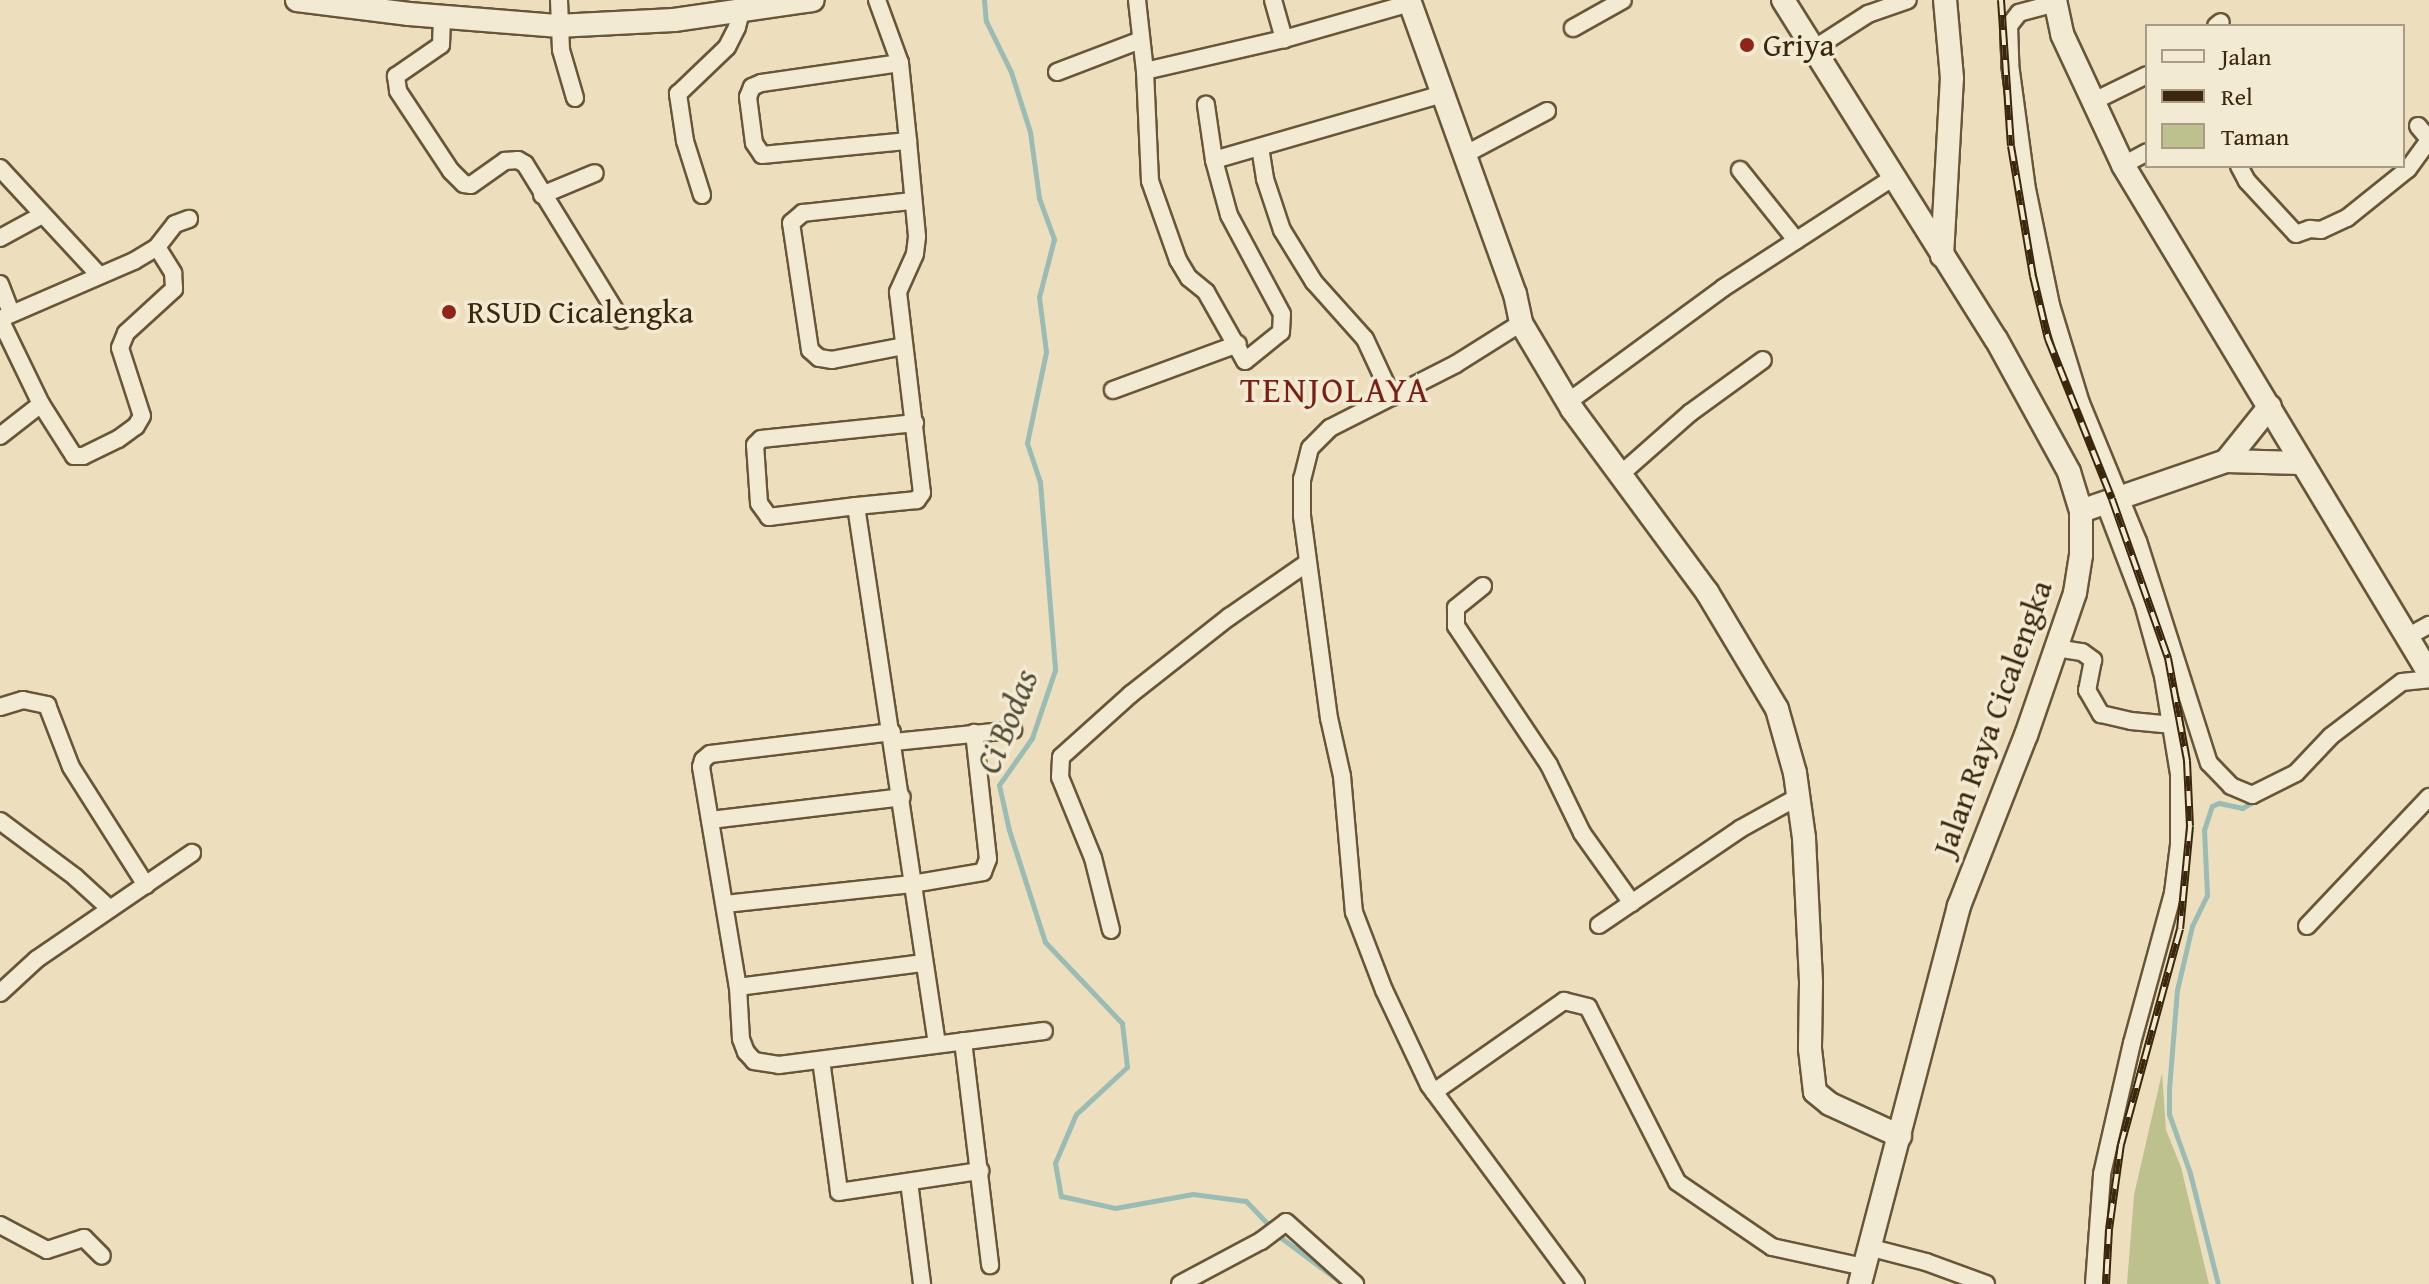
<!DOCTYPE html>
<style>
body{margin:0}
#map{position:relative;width:2429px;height:1284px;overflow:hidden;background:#eddfbd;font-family:"Gentium Book Plus",serif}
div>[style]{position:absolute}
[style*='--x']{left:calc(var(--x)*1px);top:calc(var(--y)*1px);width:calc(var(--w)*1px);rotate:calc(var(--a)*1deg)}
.green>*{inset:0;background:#bcc18e}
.stream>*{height:5px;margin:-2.5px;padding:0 2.5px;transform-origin:2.5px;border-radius:2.5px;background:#9abcb5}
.roads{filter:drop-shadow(2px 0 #685638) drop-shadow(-2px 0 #685638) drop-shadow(0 2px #685638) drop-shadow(0 -2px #685638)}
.street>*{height:16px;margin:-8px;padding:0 8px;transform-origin:8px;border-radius:8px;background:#f3ead4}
.secondary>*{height:22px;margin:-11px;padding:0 11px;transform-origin:11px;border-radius:11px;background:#f3ead4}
.rail>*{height:8px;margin-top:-4px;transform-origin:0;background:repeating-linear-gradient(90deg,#f3ead4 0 15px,#3b280c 0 30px);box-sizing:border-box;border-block:2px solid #3b280c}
.dots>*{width:22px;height:22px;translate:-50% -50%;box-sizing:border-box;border:4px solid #f3ead4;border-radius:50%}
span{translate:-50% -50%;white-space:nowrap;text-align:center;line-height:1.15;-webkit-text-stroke:7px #f3ead4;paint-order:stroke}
.poi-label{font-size:32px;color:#3b280c}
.left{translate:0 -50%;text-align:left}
.street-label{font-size:32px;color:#3b280c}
.water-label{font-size:34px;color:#534d36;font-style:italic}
.quarter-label{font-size:36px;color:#7a1f14;letter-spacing:2px}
.legend{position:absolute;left:2145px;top:24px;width:260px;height:144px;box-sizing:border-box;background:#f3ead4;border:2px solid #a99c84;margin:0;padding:10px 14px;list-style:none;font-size:24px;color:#3b280c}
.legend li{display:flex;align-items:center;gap:16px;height:40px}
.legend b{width:40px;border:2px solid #a99c84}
</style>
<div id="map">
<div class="green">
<div style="clip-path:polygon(2162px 1073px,2166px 1130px,2181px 1167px,2209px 1284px,2127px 1284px,2134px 1195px)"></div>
</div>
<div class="stream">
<div style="--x:984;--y:0;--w:21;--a:85"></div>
<div style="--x:986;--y:21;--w:57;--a:63.9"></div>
<div style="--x:1011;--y:72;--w:63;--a:72.4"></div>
<div style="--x:1030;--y:132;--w:67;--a:82.2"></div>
<div style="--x:1039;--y:198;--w:44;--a:69.9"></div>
<div style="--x:1054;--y:239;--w:60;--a:104.5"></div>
<div style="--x:1039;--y:297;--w:55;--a:82.7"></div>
<div style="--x:1046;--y:352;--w:93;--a:101.8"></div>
<div style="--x:1027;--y:443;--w:41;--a:71.6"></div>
<div style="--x:1040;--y:482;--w:189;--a:85.4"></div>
<div style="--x:1055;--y:670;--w:72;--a:108.7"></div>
<div style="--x:1032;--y:738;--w:57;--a:125.1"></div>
<div style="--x:999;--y:785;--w:46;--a:77.5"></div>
<div style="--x:1009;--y:830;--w:118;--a:72.2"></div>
<div style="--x:1045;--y:942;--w:112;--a:46.5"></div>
<div style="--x:1122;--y:1023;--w:44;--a:83.5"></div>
<div style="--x:1127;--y:1067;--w:69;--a:137.3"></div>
<div style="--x:1076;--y:1114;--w:53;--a:113.2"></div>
<div style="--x:1055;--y:1163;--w:34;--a:80"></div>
<div style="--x:1061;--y:1196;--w:55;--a:12.5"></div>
<div style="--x:1115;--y:1208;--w:79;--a:-10.2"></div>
<div style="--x:1193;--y:1194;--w:53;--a:7.5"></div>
<div style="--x:1246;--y:1201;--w:50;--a:46.6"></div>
<div style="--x:1280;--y:1237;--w:79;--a:36.7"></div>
<div style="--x:2218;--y:1284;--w:114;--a:-104.2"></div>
<div style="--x:2190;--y:1173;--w:63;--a:-109.6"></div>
<div style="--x:2169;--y:1114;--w:25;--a:-90"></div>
<div style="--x:2169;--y:1089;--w:99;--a:-85.4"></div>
<div style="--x:2177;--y:990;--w:66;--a:-76.8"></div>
<div style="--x:2192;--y:926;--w:34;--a:-64"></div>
<div style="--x:2207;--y:895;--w:65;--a:-92.6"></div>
<div style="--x:2204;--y:830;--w:25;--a:-72"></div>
<div style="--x:2212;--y:806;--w:8;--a:-23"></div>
<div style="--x:2219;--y:803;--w:24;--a:12"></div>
<div style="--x:2242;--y:808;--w:15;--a:-28"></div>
</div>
<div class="roads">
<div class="street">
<div style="--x:559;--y:0;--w:50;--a:87.7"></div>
<div style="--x:561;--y:50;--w:50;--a:73.7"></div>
<div style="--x:877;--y:0;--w:67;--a:69.9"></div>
<div style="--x:900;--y:63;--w:78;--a:84.1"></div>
<div style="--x:908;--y:141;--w:96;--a:84.6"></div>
<div style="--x:917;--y:237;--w:17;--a:97"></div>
<div style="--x:915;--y:254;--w:42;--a:114.1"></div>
<div style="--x:898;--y:292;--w:202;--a:83.2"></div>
<div style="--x:922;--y:493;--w:9;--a:126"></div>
<div style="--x:917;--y:500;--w:61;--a:174.4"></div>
<div style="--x:856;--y:506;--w:544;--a:81.44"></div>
<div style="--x:1137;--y:0;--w:71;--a:83.6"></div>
<div style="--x:1145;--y:71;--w:110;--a:87.4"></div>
<div style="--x:1150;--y:181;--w:84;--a:70.5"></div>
<div style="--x:1178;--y:260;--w:21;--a:59"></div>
<div style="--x:1189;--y:278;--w:22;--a:39"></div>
<div style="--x:1206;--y:292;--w:79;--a:60.5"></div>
<div style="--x:1245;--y:361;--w:46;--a:-38.9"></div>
<div style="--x:1281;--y:332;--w:18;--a:-87"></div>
<div style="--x:1282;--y:314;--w:112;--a:-118.2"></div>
<div style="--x:1229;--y:215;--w:57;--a:-105.3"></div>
<div style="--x:1214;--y:160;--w:56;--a:-98.3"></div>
<div style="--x:1273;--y:0;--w:41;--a:74.2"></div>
<div style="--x:2056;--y:3;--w:38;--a:165"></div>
<div style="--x:2019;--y:13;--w:16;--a:128"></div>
<div style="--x:2009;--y:26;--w:38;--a:88"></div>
<div style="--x:2010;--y:64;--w:126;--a:82.3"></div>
<div style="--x:2027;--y:189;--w:118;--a:78.3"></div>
<div style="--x:2051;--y:305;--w:102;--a:73"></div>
<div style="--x:2081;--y:403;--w:149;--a:67.6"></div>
<div style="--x:2138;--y:541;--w:233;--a:72.3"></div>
<div style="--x:2209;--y:763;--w:32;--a:46"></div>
<div style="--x:2231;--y:786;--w:23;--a:23"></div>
<div style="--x:2252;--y:795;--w:49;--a:-26.6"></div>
<div style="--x:2296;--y:773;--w:51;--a:-46.6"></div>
<div style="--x:2331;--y:736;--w:89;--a:-37.3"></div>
<div style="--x:2402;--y:682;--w:27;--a:-6"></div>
<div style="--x:442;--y:17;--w:28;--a:92"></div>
<div style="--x:441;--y:45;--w:55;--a:145.4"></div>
<div style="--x:396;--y:76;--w:15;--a:82"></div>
<div style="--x:398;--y:91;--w:96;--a:56.5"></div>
<div style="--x:451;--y:171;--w:18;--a:45"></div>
<div style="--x:464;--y:184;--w:7;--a:8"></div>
<div style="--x:471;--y:185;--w:42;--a:-35.2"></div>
<div style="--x:505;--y:161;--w:13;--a:-4"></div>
<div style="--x:518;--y:160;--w:8;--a:30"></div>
<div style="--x:525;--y:164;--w:183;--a:58.4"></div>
<div style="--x:2216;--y:26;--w:6;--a:-39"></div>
<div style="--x:1573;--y:28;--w:57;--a:-29.2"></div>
<div style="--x:1812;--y:50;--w:67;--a:-32.7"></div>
<div style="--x:1868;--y:14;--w:42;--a:-19.3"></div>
<div style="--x:900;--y:63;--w:140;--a:171.8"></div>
<div style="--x:761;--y:83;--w:10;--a:156"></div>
<div style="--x:752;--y:87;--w:11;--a:112"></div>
<div style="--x:748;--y:97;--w:46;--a:82.6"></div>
<div style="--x:754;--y:143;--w:14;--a:56"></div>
<div style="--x:762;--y:155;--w:147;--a:-5.5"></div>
<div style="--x:1145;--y:71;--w:143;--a:-13"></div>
<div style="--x:1284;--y:39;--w:131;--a:-15.9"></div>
<div style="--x:1057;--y:72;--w:90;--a:-20.9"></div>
<div style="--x:2092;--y:102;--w:61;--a:-26.1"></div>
<div style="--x:2418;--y:126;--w:17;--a:50"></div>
<div style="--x:1260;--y:147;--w:32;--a:81"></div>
<div style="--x:1265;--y:179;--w:54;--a:71.6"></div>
<div style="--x:1282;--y:230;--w:61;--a:58.4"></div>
<div style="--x:1314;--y:282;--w:76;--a:48.2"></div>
<div style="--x:1365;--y:339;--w:64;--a:65"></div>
<div style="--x:1464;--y:155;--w:94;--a:-27.9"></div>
<div style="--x:1214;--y:160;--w:237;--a:-16.1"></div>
<div style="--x:2123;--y:165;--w:27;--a:-28"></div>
<div style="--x:2239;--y:166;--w:17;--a:62"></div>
<div style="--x:2247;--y:181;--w:72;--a:47.2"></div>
<div style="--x:2296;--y:234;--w:15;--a:-20"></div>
<div style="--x:2310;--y:229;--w:11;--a:5"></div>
<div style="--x:2321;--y:230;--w:29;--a:-25"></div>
<div style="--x:2347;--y:218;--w:78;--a:-38.8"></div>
<div style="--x:2408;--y:169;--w:36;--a:-54"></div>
<div style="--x:0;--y:168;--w:146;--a:47.2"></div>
<div style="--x:1740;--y:170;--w:90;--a:51.3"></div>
<div style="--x:542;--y:195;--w:57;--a:-22.5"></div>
<div style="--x:702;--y:195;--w:57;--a:-107.5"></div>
<div style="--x:685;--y:141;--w:48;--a:-98.5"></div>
<div style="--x:678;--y:94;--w:68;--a:-43.8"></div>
<div style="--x:727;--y:47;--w:22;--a:-63"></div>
<div style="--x:737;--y:27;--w:20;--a:-75"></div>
<div style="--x:0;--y:238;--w:48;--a:-28.7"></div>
<div style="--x:157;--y:247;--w:31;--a:58"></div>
<div style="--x:173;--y:273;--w:16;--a:86"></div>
<div style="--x:174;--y:289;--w:65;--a:137.5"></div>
<div style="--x:126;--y:333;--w:16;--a:112"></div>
<div style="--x:120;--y:348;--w:71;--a:72.1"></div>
<div style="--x:142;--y:416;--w:12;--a:121"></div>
<div style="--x:136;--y:426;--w:22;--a:144"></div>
<div style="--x:118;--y:439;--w:39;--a:154"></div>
<div style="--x:83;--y:456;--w:9;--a:180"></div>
<div style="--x:74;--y:456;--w:62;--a:-122.4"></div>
<div style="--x:41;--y:404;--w:94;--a:-115.8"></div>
<div style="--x:0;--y:319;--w:146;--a:-23.4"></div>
<div style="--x:134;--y:261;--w:27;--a:-31"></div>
<div style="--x:157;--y:247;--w:29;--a:-52"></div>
<div style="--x:175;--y:224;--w:15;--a:-20"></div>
<div style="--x:0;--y:284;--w:30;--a:69"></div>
<div style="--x:1521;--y:323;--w:77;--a:147.8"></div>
<div style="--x:1456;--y:364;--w:141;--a:153.1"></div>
<div style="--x:1330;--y:428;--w:28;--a:135"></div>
<div style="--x:1310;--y:448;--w:32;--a:104"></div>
<div style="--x:1302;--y:479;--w:37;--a:90"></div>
<div style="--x:1302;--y:516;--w:204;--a:82.4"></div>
<div style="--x:1329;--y:718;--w:59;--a:77.4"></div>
<div style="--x:1342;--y:776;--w:137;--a:85"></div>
<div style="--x:1354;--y:912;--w:84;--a:69"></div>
<div style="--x:1384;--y:990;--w:105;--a:64.7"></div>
<div style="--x:1429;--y:1085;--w:247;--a:53.5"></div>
<div style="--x:904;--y:346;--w:73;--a:169"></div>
<div style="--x:832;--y:360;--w:13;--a:-171"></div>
<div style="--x:819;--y:358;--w:12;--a:-138"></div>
<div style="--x:810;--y:350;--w:128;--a:-98.5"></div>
<div style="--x:791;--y:223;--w:16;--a:-40"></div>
<div style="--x:803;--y:213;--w:109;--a:-6.3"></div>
<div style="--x:1113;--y:390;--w:133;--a:-20.2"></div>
<div style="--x:1568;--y:402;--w:192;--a:-36.3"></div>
<div style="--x:1723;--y:288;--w:204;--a:-33"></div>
<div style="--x:0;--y:436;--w:52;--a:-38"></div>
<div style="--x:1622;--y:473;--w:91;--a:-41.4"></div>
<div style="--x:1690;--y:413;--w:90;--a:-36"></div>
<div style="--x:856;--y:506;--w:88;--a:172.8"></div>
<div style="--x:769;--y:517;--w:17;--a:-126"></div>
<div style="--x:759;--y:503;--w:58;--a:-93.9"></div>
<div style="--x:755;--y:445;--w:8;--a:-45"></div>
<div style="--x:761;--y:439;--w:155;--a:-5.9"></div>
<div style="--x:1483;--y:586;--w:35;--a:141"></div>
<div style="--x:1456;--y:608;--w:18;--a:90"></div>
<div style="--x:1456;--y:626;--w:167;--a:56.2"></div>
<div style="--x:1549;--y:765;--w:76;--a:64.1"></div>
<div style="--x:1582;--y:833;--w:86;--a:54.5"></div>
<div style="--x:2407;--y:637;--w:25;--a:-29"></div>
<div style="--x:2056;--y:648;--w:26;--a:9"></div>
<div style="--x:2082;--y:652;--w:14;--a:36"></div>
<div style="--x:2093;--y:660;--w:31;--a:101"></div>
<div style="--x:2087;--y:690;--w:28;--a:60"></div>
<div style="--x:2101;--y:714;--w:31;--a:13"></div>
<div style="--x:2131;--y:721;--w:42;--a:5.4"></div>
<div style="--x:0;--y:707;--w:24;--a:-17"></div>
<div style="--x:23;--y:700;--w:25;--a:12"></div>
<div style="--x:47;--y:705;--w:66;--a:68.8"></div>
<div style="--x:71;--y:767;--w:140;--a:57.6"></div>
<div style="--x:892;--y:732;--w:183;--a:173.1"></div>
<div style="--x:710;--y:754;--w:9;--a:139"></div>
<div style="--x:703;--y:760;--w:7;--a:106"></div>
<div style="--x:701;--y:767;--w:223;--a:80.5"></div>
<div style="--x:738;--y:987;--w:52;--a:86.7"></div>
<div style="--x:741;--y:1039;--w:14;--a:69"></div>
<div style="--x:746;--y:1052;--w:12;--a:48"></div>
<div style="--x:754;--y:1061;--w:25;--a:9"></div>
<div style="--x:779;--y:1065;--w:267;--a:-7.3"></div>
<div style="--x:894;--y:742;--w:120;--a:-5.8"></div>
<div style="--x:710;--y:820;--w:193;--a:-6.8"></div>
<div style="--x:0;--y:821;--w:94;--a:36.7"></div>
<div style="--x:75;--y:877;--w:47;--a:42.4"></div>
<div style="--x:725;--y:904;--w:188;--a:-6.1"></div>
<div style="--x:912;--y:884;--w:72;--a:-9.6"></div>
<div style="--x:983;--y:872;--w:14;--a:-69"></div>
<div style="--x:988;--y:859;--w:127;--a:-96.3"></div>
<div style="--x:1599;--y:925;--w:171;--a:-34.2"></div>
<div style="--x:1740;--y:829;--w:64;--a:-29"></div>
<div style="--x:2307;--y:926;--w:178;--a:-46.6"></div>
<div style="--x:1111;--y:930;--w:74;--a:-104"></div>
<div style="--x:1093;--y:858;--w:87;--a:-112.2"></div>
<div style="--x:1060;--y:777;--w:20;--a:-87"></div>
<div style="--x:1061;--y:757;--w:94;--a:-42"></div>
<div style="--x:1131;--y:694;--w:125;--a:-38.2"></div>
<div style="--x:1229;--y:617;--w:95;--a:-34.7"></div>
<div style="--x:738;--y:987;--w:187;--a:-7.4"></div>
<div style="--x:0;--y:993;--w:50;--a:-42.6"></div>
<div style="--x:37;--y:959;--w:188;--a:-34.4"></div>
<div style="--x:963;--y:1041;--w:226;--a:83.1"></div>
<div style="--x:821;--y:1060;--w:133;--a:82.2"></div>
<div style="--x:839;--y:1192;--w:143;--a:-8.5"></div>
<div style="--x:1434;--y:1092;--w:159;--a:-35"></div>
<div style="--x:1564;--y:1001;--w:25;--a:14"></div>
<div style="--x:1588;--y:1007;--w:196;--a:63"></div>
<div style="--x:1677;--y:1182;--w:115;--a:34.4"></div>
<div style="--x:1772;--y:1247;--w:94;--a:12.3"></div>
<div style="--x:909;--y:1182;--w:103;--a:82.7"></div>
<div style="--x:0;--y:1225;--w:53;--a:28"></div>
<div style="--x:47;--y:1250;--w:39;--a:-18"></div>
<div style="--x:84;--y:1238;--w:25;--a:45"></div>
<div style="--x:1868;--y:1247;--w:60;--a:14.5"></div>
<div style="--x:1926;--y:1262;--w:64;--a:20.1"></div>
<div style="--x:1180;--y:1284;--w:92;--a:-28"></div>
<div style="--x:1261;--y:1241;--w:31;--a:-37"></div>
<div style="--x:1286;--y:1222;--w:93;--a:41.9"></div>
<div style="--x:2094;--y:1284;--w:110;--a:-85.8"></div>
<div style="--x:2102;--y:1174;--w:134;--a:-77.1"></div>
<div style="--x:2132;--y:1043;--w:156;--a:-74.7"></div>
<div style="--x:2173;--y:893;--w:48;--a:-82.9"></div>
<div style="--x:2179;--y:845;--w:71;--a:-90"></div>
<div style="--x:2179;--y:774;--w:99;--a:-99.3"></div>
<div style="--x:2163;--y:676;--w:75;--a:-105.5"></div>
<div style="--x:2143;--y:604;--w:109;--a:-110.9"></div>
</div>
<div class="secondary">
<div style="--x:297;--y:0;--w:113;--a:7.1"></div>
<div style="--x:409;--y:14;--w:148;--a:4.6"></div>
<div style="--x:557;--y:26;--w:117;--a:-2.9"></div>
<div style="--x:674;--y:20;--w:140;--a:-8.2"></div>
<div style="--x:1409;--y:0;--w:313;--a:70.2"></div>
<div style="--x:1515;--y:294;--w:30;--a:78"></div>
<div style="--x:1521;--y:323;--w:100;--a:59.3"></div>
<div style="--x:1572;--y:409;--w:227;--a:53.6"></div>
<div style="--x:1707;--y:592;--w:136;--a:59.1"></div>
<div style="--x:1777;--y:709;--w:66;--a:74.3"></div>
<div style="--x:1795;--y:773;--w:66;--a:82.1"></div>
<div style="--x:1804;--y:838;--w:145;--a:87.2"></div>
<div style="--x:1811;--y:983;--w:66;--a:90.9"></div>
<div style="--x:1810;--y:1049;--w:43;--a:83.4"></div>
<div style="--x:1815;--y:1092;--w:19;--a:39"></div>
<div style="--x:1830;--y:1104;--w:77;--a:24.6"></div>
<div style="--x:1783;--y:0;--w:400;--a:57.9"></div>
<div style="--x:1996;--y:339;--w:152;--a:61.2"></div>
<div style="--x:2069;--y:472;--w:41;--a:72.9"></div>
<div style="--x:2081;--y:511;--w:44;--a:90"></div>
<div style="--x:2081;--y:555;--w:38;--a:99"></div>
<div style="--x:2075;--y:593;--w:150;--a:109"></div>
<div style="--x:2026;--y:735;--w:184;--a:111.4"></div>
<div style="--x:1959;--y:906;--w:391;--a:104.7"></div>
<div style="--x:2055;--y:0;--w:35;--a:78"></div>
<div style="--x:2062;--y:34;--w:145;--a:65"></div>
<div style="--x:2123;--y:165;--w:593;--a:58.94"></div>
<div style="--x:1942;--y:256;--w:178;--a:-86.8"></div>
<div style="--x:1952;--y:78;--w:78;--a:-95.1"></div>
<div style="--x:2226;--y:461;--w:70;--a:-51.3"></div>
<div style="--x:2081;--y:511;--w:153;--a:-19"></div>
<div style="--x:2226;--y:461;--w:74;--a:1.5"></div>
</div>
</div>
<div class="rail">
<div style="--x:2001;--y:0;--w:146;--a:86.1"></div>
<div style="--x:2011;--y:146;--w:132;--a:80.4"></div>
<div style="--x:2033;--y:276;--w:65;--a:76.6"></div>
<div style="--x:2048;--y:339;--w:172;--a:68.2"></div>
<div style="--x:2112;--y:499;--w:169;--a:70.6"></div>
<div style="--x:2168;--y:658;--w:105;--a:79.5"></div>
<div style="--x:2187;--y:761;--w:65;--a:87.4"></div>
<div style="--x:2190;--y:826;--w:103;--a:95.5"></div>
<div style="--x:2180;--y:929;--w:223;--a:105.3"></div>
<div style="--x:2121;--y:1144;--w:86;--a:98"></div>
<div style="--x:2109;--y:1229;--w:55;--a:93.1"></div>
</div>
<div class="dots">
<div style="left:1747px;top:45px;background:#8f2418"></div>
<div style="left:449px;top:312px;background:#8f2418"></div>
</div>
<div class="poi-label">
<span class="left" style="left:1763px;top:45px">Griya</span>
<span class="left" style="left:467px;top:312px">RSUD Cicalengka</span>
</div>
<div class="street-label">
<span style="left:1993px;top:718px;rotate:-70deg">Jalan Raya Cicalengka</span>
</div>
<div class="water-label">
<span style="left:1006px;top:721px;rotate:-68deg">Ci Bodas</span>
</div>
<div class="quarter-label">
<span style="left:1335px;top:389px">TENJOLAYA</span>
</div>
<ul class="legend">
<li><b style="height:10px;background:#f3ead4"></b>Jalan</li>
<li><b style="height:10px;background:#3b280c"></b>Rel</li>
<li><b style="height:22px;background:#bcc18e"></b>Taman</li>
</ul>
</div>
